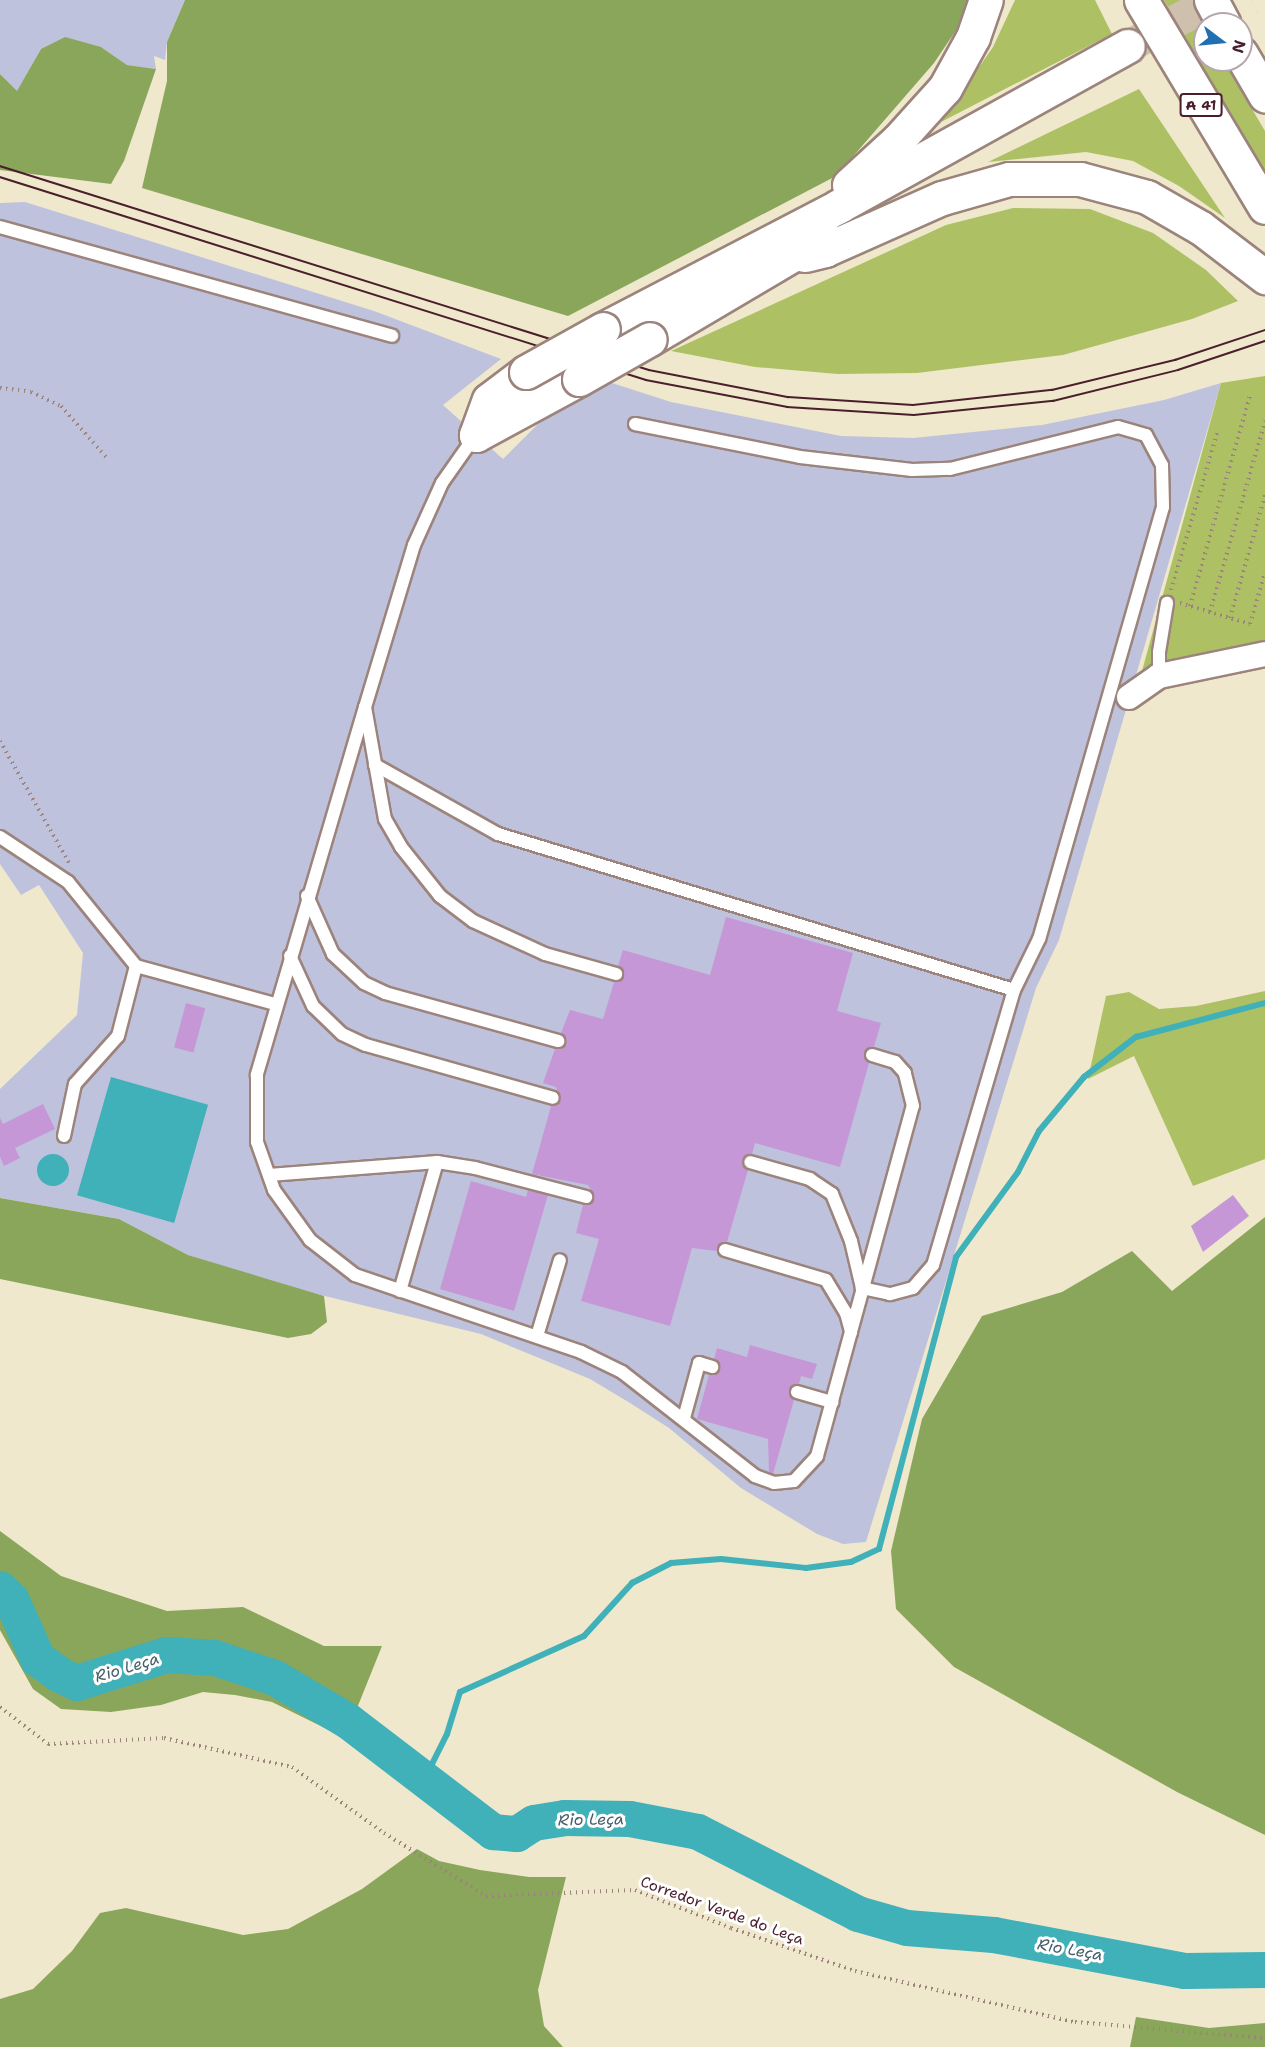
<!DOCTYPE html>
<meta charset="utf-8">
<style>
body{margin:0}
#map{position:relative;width:1265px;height:2047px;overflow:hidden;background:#efe8cd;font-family:"Shantell Sans",sans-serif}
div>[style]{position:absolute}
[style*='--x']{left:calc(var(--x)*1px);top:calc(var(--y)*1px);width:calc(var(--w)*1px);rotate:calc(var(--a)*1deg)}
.industrial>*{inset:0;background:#bfc2dd}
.green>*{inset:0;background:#aec064}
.forest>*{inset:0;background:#8aa65a}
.water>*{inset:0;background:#40b0b9;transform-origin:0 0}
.round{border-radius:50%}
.stream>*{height:6px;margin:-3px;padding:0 3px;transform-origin:3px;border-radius:3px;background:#40b0b9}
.river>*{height:36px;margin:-18px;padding:0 18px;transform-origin:18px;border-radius:18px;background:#40b0b9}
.building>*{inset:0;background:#c697d7;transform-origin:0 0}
.highway-tunnel>*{height:33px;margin-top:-16.5px;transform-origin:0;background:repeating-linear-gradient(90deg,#cec0ad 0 33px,transparent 0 49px)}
.path>*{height:4px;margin-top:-2px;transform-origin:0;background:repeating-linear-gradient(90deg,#9c847c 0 1.5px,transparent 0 6px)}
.roads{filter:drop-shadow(2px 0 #9c847c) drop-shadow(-2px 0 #9c847c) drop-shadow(0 2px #9c847c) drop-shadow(0 -2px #9c847c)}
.lane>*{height:12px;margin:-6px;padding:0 6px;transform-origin:6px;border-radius:6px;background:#fff}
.street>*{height:24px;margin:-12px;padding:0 12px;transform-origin:12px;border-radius:12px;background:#fff}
.highway>*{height:33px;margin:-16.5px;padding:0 16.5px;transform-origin:16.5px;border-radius:16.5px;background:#fff}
.tram>*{height:1.5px;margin:-0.75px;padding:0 0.75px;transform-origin:0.75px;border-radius:0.75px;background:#4a1f2b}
.bridges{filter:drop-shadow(2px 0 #9c847c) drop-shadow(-2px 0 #9c847c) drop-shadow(0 2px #9c847c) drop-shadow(0 -2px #9c847c)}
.highway-bridge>*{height:33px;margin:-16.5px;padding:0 16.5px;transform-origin:16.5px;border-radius:16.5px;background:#fff}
span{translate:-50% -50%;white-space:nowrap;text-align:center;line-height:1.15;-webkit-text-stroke:6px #fff;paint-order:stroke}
.shield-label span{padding:2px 4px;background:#fff;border:2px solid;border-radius:4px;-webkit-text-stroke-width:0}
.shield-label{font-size:14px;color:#4a1f2b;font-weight:700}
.street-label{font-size:15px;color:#4a1f2b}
.water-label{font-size:16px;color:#46606b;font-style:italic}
.north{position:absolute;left:1193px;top:12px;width:60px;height:60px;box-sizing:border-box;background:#fff;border:2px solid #b7a5aa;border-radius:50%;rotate:106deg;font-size:16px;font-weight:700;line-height:24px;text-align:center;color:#4a1f2b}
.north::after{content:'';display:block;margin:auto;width:21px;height:27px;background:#1f6fb2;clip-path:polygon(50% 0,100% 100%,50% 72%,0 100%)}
</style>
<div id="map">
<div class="industrial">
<div style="clip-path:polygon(0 0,185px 0,167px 42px,165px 60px,154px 56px,156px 69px,127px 65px,101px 47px,41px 49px,17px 92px,0 74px)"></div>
<div style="clip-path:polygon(25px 202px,374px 311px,501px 359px,443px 405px,503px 459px,544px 418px,612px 383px,671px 402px,841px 436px,913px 438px,1042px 425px,1164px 400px,1221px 383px,1059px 940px,1036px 988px,866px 1542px,843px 1544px,817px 1534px,741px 1488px,669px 1428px,630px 1403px,590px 1379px,481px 1334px,288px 1287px,188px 1255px,119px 1219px,0 1198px,0 1089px,77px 1015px,83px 953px,39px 885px,21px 895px,0 864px,0 203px)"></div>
</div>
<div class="green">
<div style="clip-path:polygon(1015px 0,1095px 0,1112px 34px,941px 122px,993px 47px)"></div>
<div style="clip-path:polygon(1164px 0,1191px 0,1205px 26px,1205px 60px,1223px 60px,1265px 131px,1265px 173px)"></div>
<div style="clip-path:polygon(1139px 89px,1225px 218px,1179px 186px,1133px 161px,1086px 152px,988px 162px)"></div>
<div style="clip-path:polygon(1013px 208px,1090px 209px,1153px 233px,1206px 270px,1238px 301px,1192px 319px,1063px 355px,917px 373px,838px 374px,755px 367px,671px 351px,946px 225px)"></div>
<div style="clip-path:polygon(1265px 376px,1265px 642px,1142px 671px,1221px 383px)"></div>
<div style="clip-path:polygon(1265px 991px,1265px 1159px,1193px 1186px,1134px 1056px,1088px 1079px,1106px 996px,1129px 992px,1159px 1009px,1196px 1006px)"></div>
</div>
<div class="forest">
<div style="clip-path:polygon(185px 0,969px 0,963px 20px,934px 63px,836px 176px,568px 316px,142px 188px,167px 81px,167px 42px)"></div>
<div style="clip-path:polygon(65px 37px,101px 47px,127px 65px,156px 69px,124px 161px,111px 184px,0 170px,0 74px,17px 91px,41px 49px)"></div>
<div style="clip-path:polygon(0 1198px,119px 1219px,188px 1255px,324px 1296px,327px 1322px,311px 1334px,288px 1338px,0 1279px)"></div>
<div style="clip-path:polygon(1265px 1217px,1265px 1835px,1177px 1792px,954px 1667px,896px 1609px,891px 1551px,922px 1419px,982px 1316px,1062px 1292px,1132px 1251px,1172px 1291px)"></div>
<div style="clip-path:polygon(0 1531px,61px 1576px,167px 1611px,243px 1607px,324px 1646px,382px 1646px,345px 1738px,272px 1702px,235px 1695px,203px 1692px,161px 1705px,111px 1712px,61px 1709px,33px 1689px,0 1630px)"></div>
<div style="clip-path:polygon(417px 1849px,439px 1861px,480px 1870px,529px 1877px,566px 1877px,538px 1990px,544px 2026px,563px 2047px,0 2047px,0 1999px,33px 1989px,72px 1951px,100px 1913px,126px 1908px,243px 1935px,288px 1929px,362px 1889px)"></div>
<div style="clip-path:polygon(1136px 2017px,1209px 2028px,1265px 2023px,1265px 2047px,1130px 2047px)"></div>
</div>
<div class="water">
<div style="left:111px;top:1077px;width:101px;height:123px;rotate:16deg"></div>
<div class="round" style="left:37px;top:1154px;width:32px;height:32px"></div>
</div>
<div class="stream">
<div style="--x:424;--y:1780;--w:51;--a:-63.4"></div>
<div style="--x:447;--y:1734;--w:44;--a:-72.8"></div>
<div style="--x:460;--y:1692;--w:136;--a:-24.3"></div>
<div style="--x:584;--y:1636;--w:72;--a:-47.8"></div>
<div style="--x:632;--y:1583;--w:44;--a:-27.1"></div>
<div style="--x:671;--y:1563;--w:50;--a:-4.6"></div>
<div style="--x:721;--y:1559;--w:85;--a:6"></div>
<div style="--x:806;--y:1568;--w:45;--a:-7.6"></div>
<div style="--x:851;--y:1562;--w:31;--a:-25"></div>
<div style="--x:879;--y:1549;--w:302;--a:-75.2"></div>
<div style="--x:956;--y:1257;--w:105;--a:-53.9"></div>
<div style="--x:1018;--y:1172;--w:46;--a:-62.9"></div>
<div style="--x:1039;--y:1131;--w:70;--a:-50.2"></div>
<div style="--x:1084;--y:1077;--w:66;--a:-37.6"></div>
<div style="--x:1136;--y:1037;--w:133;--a:-14.8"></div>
</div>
<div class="river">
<div style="--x:0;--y:1589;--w:17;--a:45"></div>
<div style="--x:12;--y:1601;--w:64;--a:65.9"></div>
<div style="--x:38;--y:1659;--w:27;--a:36"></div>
<div style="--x:60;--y:1675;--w:19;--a:25"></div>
<div style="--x:77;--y:1683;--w:94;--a:-17.3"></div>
<div style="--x:167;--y:1655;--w:48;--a:3.6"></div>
<div style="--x:215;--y:1658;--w:63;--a:18.4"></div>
<div style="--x:275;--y:1678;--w:85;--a:30.5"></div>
<div style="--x:348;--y:1721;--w:183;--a:37.4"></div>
<div style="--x:493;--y:1832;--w:24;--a:5"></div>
<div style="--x:517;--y:1834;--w:20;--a:-33"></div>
<div style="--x:534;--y:1823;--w:31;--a:-9"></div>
<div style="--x:565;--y:1818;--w:65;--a:0.9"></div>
<div style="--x:630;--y:1819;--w:69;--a:10.8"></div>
<div style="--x:698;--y:1832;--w:180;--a:27.1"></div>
<div style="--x:858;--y:1914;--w:51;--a:15.9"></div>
<div style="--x:907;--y:1928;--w:87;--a:4.6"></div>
<div style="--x:994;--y:1935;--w:194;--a:10.7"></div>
<div style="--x:1185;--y:1971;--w:80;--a:-0.7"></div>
</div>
<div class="building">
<div style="clip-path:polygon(726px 917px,853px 953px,837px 1011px,881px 1023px,874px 1047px,864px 1053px,869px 1063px,840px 1167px,755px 1143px,752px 1154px,742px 1160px,748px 1170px,727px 1242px,720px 1244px,717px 1251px,692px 1248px,670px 1326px,581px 1301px,599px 1239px,576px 1233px,583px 1205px,591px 1203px,594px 1195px,588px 1185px,532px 1174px,551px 1106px,561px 1100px,556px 1087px,543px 1083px,555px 1049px,566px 1044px,561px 1033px,570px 1010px,603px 1019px,614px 982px,624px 976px,618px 966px,623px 950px,710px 975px)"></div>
<div style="left:186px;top:1003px;width:20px;height:46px;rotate:15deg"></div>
<div style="clip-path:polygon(43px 1104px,55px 1129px,15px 1148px,20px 1158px,4px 1166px,0 1157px,0 1118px,3px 1124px)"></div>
<div style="clip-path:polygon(471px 1181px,526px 1197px,528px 1190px,548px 1195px,514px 1311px,440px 1289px)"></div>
<div style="clip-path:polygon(1233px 1195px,1249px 1216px,1203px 1252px,1191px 1226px)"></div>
<div style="clip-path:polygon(750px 1345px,817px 1364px,812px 1379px,801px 1376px,799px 1384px,789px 1389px,794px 1400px,773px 1474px,769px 1472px,768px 1439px,697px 1419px,709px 1375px,720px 1369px,714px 1359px,717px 1348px,747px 1357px)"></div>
</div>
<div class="highway-tunnel">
<div style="--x:1208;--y:24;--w:49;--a:-29.2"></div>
<div style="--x:1128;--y:46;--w:98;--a:-27.9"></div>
</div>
<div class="path">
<div style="--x:0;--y:388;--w:31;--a:7"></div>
<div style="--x:31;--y:392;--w:33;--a:25"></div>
<div style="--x:61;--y:406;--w:68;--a:48.6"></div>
<div style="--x:1171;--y:590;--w:167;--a:-73.6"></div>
<div style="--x:1180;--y:603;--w:73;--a:16.7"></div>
<div style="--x:1250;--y:624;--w:54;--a:-73.9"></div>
<div style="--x:1190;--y:606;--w:218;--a:-74.1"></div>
<div style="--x:1210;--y:612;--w:199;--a:-73.9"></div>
<div style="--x:1230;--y:618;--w:128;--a:-74.1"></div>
<div style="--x:0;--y:741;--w:140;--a:60.5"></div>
<div style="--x:0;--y:1707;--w:61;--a:37.6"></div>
<div style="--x:48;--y:1744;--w:116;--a:-3"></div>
<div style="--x:164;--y:1738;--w:131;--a:12.8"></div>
<div style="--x:292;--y:1767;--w:113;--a:35.7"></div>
<div style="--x:384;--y:1833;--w:120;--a:31.7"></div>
<div style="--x:486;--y:1896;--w:149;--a:-2.3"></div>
<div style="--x:635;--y:1890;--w:103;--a:21.6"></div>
<div style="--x:731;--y:1928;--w:131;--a:19.1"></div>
<div style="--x:855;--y:1971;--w:226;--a:13.1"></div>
<div style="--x:1075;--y:2022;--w:191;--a:4.8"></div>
</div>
<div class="roads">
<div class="lane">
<div style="--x:0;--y:227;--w:407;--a:15.5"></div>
<div style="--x:635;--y:424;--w:168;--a:11.3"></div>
<div style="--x:800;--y:457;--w:113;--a:6.6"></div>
<div style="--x:912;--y:470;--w:38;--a:-2"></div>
<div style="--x:950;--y:469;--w:173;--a:-14"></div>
<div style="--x:1118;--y:427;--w:29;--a:16"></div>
<div style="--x:1146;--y:435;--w:34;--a:62"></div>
<div style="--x:1162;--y:465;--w:42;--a:88.6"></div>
<div style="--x:1163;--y:507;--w:449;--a:106"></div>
<div style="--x:1039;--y:939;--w:57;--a:116.1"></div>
<div style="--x:1014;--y:990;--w:287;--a:106.4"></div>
<div style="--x:933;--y:1265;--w:30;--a:131"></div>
<div style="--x:913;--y:1288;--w:24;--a:165"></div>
<div style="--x:890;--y:1294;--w:29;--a:-168"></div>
<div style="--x:862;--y:1288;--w:48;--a:-103.2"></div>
<div style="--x:851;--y:1241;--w:51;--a:-112"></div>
<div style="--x:832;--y:1194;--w:27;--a:-146"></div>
<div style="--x:810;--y:1179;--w:62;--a:-164.2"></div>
<div style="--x:475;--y:436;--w:57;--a:125.1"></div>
<div style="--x:442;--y:483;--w:68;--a:114.3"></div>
<div style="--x:414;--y:545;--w:169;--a:106.8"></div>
<div style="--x:365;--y:707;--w:114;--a:79.9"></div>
<div style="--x:385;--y:819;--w:32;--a:60"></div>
<div style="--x:401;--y:847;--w:63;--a:51.5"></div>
<div style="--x:440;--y:896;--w:41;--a:37.1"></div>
<div style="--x:473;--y:921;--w:79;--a:24.6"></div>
<div style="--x:545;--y:954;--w:74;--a:15.7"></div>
<div style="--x:1159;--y:676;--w:24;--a:-90"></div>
<div style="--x:1159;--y:652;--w:50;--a:-80.7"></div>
<div style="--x:365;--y:707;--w:384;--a:106.4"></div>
<div style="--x:257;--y:1075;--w:67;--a:90"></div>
<div style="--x:257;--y:1142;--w:51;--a:70.5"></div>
<div style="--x:274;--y:1190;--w:62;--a:54.2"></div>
<div style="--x:310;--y:1240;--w:57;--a:37.9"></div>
<div style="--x:355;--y:1275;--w:239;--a:18.8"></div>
<div style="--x:581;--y:1352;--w:46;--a:26"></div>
<div style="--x:622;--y:1372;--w:169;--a:38"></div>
<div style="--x:755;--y:1476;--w:20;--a:20"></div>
<div style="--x:774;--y:1483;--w:20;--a:-6"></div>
<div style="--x:794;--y:1481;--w:34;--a:-47"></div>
<div style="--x:817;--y:1456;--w:363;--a:-74.7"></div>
<div style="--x:913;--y:1106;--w:34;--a:-104"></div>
<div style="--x:905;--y:1073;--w:15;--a:-132"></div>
<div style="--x:895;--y:1062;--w:24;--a:-163"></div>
<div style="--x:375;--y:765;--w:141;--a:29.3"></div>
<div style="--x:498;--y:834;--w:539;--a:16.82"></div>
<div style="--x:0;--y:837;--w:82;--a:33.5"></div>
<div style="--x:68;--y:882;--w:108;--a:51"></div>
<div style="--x:136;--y:966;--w:144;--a:15.3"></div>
<div style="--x:307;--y:896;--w:64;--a:65.9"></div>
<div style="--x:333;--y:954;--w:42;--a:43.1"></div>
<div style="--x:364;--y:983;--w:23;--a:25"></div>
<div style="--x:385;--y:993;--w:180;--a:15.5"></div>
<div style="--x:290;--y:956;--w:55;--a:65.3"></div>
<div style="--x:313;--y:1006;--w:40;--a:44"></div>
<div style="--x:342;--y:1034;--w:26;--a:25"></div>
<div style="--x:366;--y:1045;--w:194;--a:15.8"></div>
<div style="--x:64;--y:1136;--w:53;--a:-78.1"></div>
<div style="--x:75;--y:1084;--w:64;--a:-48.1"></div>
<div style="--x:118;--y:1036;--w:72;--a:-75.6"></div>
<div style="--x:269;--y:1175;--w:169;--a:-4.4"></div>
<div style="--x:437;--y:1162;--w:38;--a:9"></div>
<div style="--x:475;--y:1168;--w:115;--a:14.6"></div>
<div style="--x:725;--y:1250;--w:105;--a:16.5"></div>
<div style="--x:826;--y:1280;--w:39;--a:59"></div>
<div style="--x:846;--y:1313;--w:20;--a:75"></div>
<div style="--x:400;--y:1291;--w:134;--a:-74"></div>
<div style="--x:537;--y:1336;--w:79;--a:-73.2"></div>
<div style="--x:797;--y:1392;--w:37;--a:16"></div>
<div style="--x:684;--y:1418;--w:57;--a:-74.7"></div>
<div style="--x:699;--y:1363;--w:14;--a:17"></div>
</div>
<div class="street">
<div style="--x:1129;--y:697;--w:37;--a:-35"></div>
<div style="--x:1159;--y:676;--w:108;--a:-11.7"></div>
</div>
<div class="highway">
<div style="--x:1141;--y:0;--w:241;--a:59.1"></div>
<div style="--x:1211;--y:0;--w:27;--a:62"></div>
<div style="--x:1241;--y:54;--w:48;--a:59.7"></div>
<div style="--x:849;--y:185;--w:67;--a:-42.6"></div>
<div style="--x:898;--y:140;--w:70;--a:-47.9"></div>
<div style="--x:945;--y:88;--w:58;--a:-61.2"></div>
<div style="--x:973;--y:37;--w:39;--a:-71"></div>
<div style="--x:805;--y:255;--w:21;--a:-14"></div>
<div style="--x:825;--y:250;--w:128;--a:-24"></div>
<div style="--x:942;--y:198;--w:70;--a:-15.8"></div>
<div style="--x:1009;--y:179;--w:71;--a:0"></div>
<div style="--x:1080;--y:179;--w:69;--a:15"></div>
<div style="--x:1147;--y:197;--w:62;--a:29.9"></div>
<div style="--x:1201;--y:228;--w:81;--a:37.4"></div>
<div style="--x:603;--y:329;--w:266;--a:-27.5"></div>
<div style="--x:839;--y:206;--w:330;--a:-29"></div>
<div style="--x:650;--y:339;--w:202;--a:-30.6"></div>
<div style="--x:476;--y:435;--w:117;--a:-28.5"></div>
<div style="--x:476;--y:435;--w:37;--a:-70"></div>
<div style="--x:489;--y:400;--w:46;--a:-37.1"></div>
</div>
</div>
<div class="tram">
<div style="--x:0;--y:166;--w:680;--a:17.45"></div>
<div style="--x:649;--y:370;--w:142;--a:11"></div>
<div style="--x:788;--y:397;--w:125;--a:3.7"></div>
<div style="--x:913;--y:405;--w:140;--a:-6.2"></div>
<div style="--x:1052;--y:390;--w:127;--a:-13.7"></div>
<div style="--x:1175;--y:360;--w:95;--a:-18.4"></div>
<div style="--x:0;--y:177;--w:677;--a:17.44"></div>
<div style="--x:646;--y:380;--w:144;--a:10.8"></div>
<div style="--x:787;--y:407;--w:127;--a:3.6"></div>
<div style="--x:914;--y:415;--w:140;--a:-5.8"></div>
<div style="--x:1053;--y:401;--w:129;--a:-13.9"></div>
<div style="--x:1178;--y:370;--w:92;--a:-18.4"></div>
</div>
<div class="bridges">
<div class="highway-bridge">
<div style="--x:526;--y:372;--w:88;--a:-29.2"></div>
<div style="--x:579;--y:379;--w:81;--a:-29.4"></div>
</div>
</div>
<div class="shield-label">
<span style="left:1201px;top:105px">A 41</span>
</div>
<div class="street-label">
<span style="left:722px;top:1911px;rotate:20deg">Corredor Verde do Leça</span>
</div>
<div class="water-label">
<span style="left:127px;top:1668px;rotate:-17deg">Rio Leça</span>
<span style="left:591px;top:1820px;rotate:-1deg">Rio Leça</span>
<span style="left:1070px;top:1950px;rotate:10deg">Rio Leça</span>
</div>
<div class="north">N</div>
</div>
